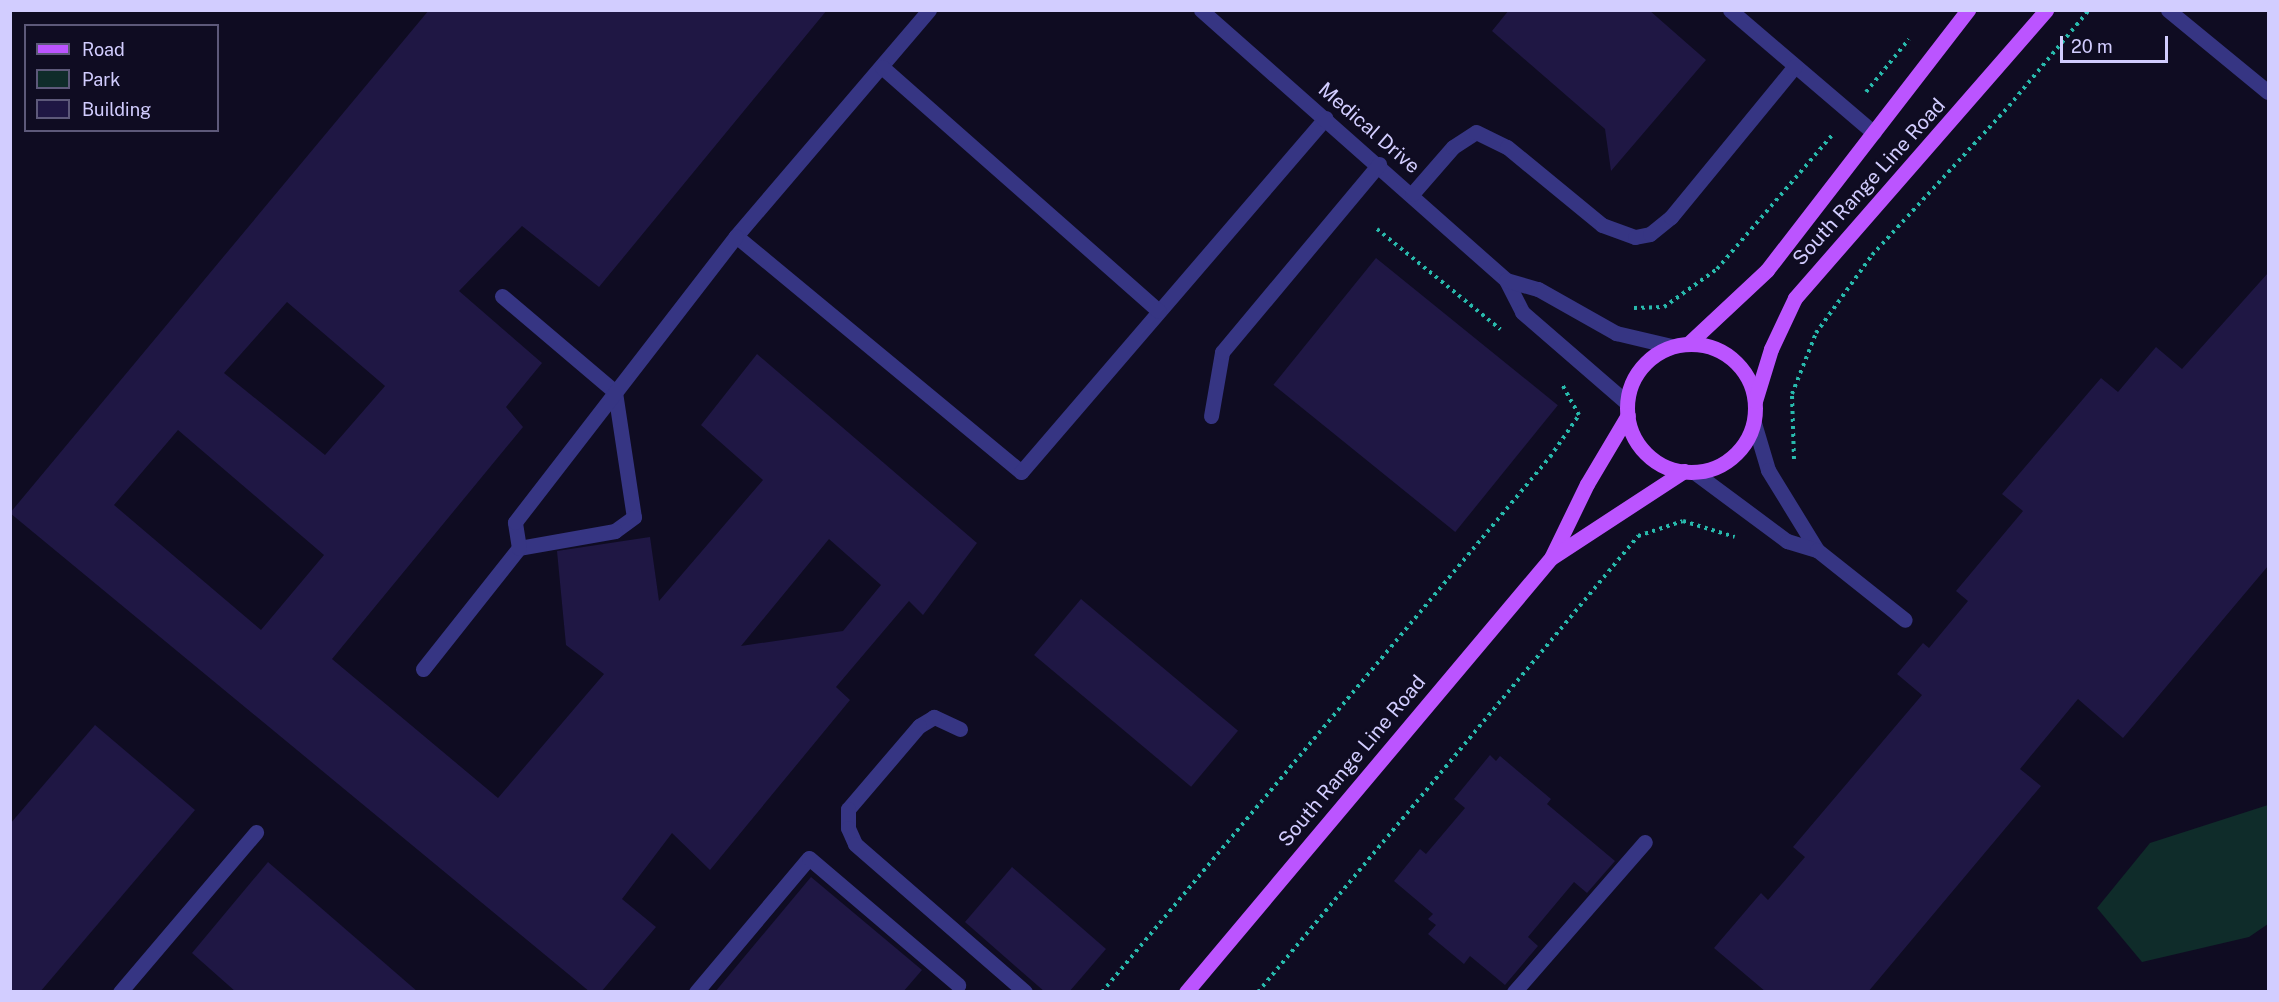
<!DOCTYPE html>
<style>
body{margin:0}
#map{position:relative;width:2279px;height:1002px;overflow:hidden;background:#0f0c22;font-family:"Public Sans",sans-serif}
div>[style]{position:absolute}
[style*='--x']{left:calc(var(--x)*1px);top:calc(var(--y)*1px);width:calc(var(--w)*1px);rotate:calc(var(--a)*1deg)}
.green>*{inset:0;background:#0f2c2a}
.building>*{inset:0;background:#1f1744;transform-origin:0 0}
.path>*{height:4px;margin-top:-2px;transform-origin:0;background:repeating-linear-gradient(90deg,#28b9ac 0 3px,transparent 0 7.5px)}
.minor>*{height:15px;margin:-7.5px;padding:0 7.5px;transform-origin:7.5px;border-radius:7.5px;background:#363583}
.major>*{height:15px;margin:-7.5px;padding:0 7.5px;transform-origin:7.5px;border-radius:7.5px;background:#bb54ff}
.major>.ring{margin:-7.5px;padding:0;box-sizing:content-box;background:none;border:15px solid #bb54ff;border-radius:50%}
span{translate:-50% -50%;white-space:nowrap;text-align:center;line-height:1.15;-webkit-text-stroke:4.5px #0f0c22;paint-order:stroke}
.street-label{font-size:20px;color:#d2cdff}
.frame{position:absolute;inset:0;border:12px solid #d2cdff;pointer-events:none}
.legend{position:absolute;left:24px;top:24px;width:195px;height:108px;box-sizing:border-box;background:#0f0c22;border:2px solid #5d597a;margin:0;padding:8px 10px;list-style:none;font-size:18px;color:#d2cdff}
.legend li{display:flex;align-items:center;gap:12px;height:30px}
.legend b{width:30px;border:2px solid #5d597a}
.scale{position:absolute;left:2060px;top:36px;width:108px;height:27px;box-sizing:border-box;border:3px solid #d2cdff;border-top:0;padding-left:8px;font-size:18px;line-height:21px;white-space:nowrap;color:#d2cdff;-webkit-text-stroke:4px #0f0c22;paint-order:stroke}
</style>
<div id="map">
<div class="green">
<div style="clip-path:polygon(2268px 805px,2268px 924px,2249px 937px,2142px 962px,2097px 908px,2150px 843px)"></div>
</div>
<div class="building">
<div style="clip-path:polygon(evenodd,429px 10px,827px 10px,599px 287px,522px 226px,459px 291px,542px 363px,506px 407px,523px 427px,332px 659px,498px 798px,604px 674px,566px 645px,557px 551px,650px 537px,659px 601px,763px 480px,701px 425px,757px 354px,977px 543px,923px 615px,909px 601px,836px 687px,850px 700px,710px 870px,672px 833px,622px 899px,656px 927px,601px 992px,590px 992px,10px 513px,429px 10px,287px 302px,385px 386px,325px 455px,224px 373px,287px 302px,429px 10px,178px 430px,324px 555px,261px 630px,114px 505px,178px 430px,429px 10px,829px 539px,881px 585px,843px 631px,741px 646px,829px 539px)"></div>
<div style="clip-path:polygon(1509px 10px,1649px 10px,1706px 60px,1611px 171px,1605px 129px,1492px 31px)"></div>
<div style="left:1376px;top:258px;width:234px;height:163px;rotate:39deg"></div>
<div style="clip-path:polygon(2268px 273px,2268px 566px,2123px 738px,2078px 699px,2020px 769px,2041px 786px,1868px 992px,1766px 992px,1714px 948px,1761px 893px,1768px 900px,1805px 857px,1793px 847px,1922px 695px,1897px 674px,1923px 643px,1929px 648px,1968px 601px,1956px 591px,2023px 511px,2002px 494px,2101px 378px,2118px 392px,2156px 347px,2182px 369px)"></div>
<div style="left:1081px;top:599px;width:205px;height:73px;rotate:40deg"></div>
<div style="clip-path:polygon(95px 725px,195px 810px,40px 992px,10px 992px,10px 824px)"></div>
<div style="clip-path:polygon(1490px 755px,1496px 761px,1500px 756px,1551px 799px,1547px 804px,1615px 861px,1587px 893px,1574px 882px,1528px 937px,1538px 946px,1505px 985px,1470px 956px,1464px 964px,1428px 934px,1436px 925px,1428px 919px,1433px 914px,1394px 881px,1420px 849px,1426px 854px,1465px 808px,1454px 799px)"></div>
<div style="clip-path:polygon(268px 862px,418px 992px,236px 992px,192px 953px)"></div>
<div style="clip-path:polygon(1012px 867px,1106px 949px,1069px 992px,1045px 992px,965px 922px)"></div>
<div style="clip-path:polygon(811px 877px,922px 970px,903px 992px,715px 992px)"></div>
</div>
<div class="path">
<div style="--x:1866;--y:92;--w:68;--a:-50.9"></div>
<div style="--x:1377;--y:229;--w:159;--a:39.1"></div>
<div style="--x:1634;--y:308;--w:30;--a:-2"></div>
<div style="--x:1664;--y:307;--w:65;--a:-35.6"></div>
<div style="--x:1717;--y:269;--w:179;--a:-49.3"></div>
<div style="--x:1794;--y:459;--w:65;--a:-91.8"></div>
<div style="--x:1792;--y:394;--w:66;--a:-68.5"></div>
<div style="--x:1816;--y:333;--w:96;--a:-54.3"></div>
<div style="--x:1872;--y:255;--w:202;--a:-47.4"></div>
<div style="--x:2009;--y:106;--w:125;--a:-50.2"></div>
<div style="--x:1102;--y:992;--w:698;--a:-50.06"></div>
<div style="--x:1550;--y:457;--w:51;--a:-55.4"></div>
<div style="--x:1579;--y:415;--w:37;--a:-119"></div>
<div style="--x:1258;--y:992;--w:594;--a:-50.19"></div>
<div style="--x:1638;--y:536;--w:47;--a:-18.4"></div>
<div style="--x:1683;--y:521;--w:54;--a:17.1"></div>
</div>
<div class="minor">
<div style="--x:929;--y:10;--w:297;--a:130.5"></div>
<div style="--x:736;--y:236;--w:370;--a:39.6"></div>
<div style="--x:1021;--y:472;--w:467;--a:-49.3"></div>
<div style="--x:1201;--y:10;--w:407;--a:41.5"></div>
<div style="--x:1506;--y:280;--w:36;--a:63"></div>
<div style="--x:1522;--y:312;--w:139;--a:40.9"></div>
<div style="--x:1730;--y:10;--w:189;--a:40.5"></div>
<div style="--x:2168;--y:10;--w:129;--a:39.4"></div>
<div style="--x:882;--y:67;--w:369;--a:41.4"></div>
<div style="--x:1412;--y:194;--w:62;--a:-48.9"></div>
<div style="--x:1453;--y:147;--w:27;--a:-33"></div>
<div style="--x:1476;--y:132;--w:34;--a:26"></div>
<div style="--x:1507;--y:147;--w:123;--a:39.4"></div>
<div style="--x:1602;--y:225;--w:35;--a:20"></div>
<div style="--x:1635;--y:237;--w:15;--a:-11"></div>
<div style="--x:1650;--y:234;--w:27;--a:-39"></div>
<div style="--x:1671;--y:217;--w:195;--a:-50.6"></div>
<div style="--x:1506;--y:280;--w:33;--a:16"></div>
<div style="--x:1538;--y:289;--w:90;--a:29.4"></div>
<div style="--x:1616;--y:333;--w:57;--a:13.3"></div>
<div style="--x:502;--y:296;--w:148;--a:40.3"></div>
<div style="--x:615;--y:392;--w:126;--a:81.4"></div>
<div style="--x:634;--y:517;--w:24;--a:144"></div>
<div style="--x:615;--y:531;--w:97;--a:170"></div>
<div style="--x:1211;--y:416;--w:65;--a:-80.2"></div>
<div style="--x:1222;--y:352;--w:245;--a:-50.1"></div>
<div style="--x:1754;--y:423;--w:49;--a:73.4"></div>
<div style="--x:1768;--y:470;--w:94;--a:58.5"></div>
<div style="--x:1694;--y:472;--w:116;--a:36.6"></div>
<div style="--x:1787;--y:541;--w:31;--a:17"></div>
<div style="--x:1817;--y:550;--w:112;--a:38.5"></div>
<div style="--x:423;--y:669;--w:154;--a:-51.6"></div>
<div style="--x:519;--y:548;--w:26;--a:-99"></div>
<div style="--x:515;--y:522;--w:361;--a:-52.3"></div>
<div style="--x:960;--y:729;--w:29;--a:-155"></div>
<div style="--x:934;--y:717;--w:17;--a:149"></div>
<div style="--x:919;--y:726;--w:109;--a:130.5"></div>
<div style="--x:848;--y:809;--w:19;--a:90"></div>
<div style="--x:848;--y:828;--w:17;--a:66"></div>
<div style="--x:855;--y:844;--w:225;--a:41"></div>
<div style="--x:120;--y:992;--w:210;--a:-49.6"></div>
<div style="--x:696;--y:992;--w:175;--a:-49.9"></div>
<div style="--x:809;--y:858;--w:196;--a:40.4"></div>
<div style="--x:1514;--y:992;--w:199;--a:-48.9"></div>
</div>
<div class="major">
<div style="--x:1688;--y:344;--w:108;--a:-43.1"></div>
<div style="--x:1767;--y:270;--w:329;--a:-52.3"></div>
<div class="ring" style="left:1627px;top:344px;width:113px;height:113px"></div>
<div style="--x:1755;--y:401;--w:54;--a:-72.9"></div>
<div style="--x:1771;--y:349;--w:56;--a:-64.8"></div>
<div style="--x:1795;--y:298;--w:382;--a:-48.9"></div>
<div style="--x:1552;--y:556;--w:80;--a:-64.1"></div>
<div style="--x:1587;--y:484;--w:80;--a:-59.3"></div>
<div style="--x:1186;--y:992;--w:567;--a:-49.94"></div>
<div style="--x:1551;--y:558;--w:159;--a:-33.2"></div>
</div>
<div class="street-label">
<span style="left:1369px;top:128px;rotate:41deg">Medical Drive</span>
<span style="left:1869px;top:182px;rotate:-48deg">South Range Line Road</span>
<span style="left:1352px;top:761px;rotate:-50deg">South Range Line Road</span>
</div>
<div class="frame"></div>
<ul class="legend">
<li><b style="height:8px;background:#bb54ff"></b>Road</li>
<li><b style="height:16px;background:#0f2c2a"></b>Park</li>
<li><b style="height:16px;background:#1f1744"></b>Building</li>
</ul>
<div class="scale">20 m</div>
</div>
